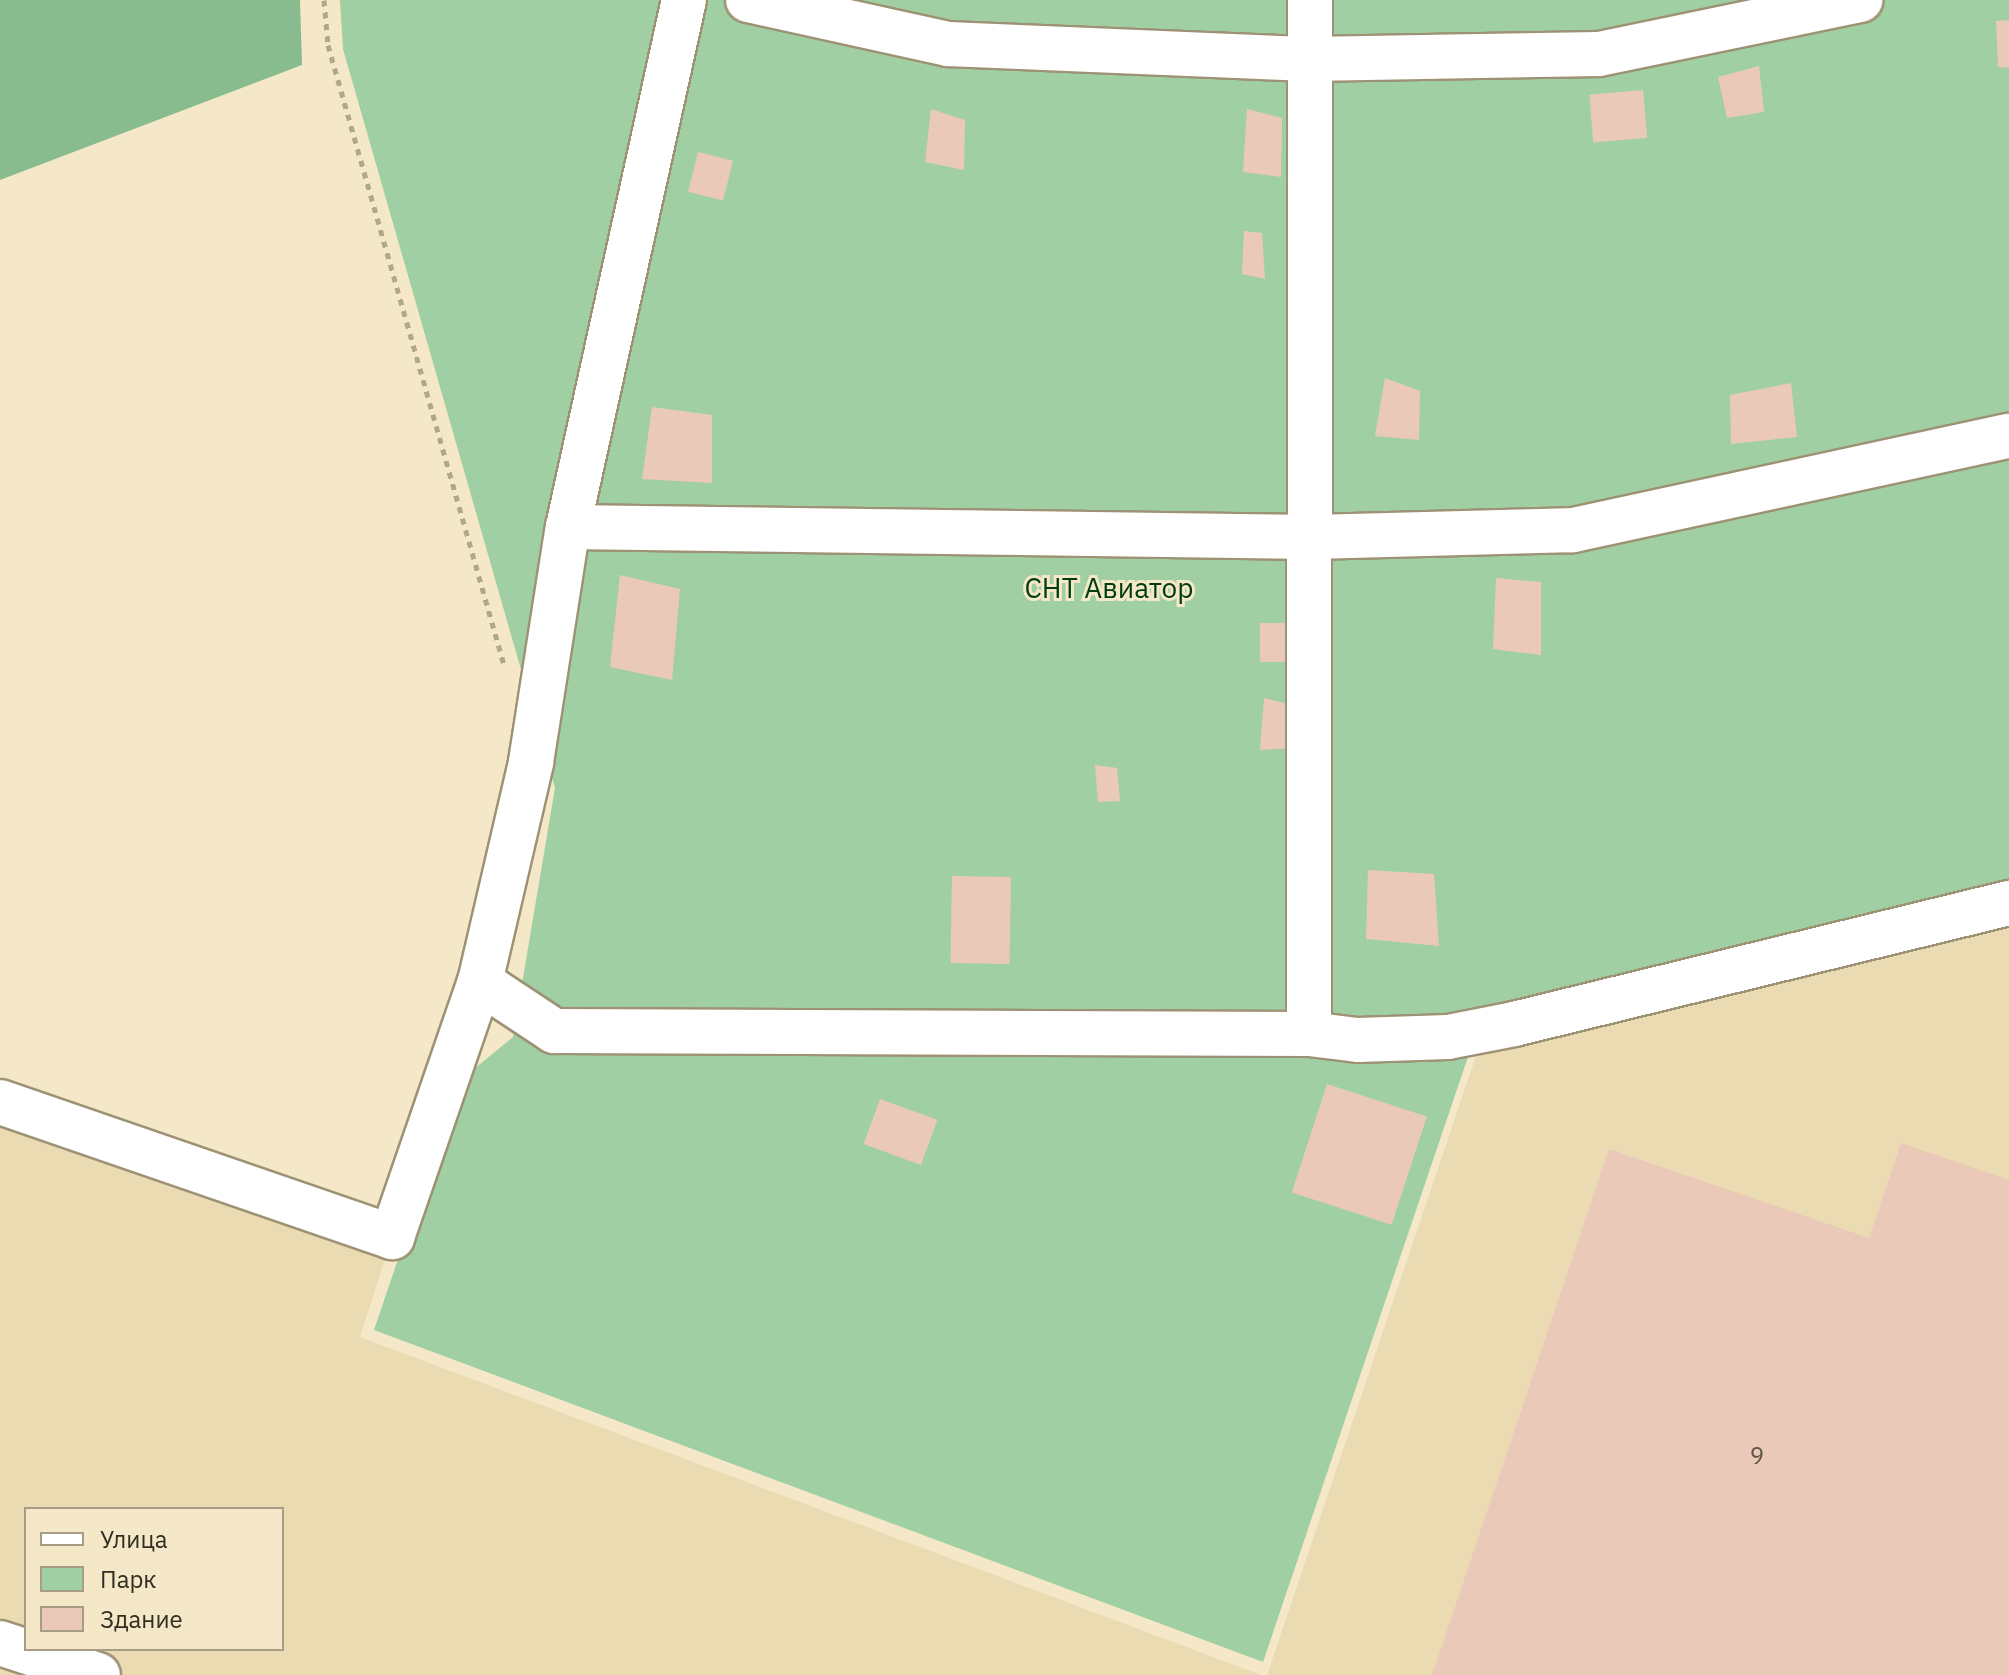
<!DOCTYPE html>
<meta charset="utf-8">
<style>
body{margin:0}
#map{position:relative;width:2009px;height:1675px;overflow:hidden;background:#f5e8c8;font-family:"IBM Plex Sans",sans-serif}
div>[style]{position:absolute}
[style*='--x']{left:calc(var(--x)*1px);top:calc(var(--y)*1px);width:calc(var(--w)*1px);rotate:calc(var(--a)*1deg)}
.built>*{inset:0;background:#eadbb3}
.green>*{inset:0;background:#a0cfa4}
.forest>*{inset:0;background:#88bc8e}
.building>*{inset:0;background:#ebc9b9;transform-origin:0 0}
.path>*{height:5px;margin-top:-2.5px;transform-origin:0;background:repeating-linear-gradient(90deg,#b1a78e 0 6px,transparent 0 12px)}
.roads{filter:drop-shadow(2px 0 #9d9274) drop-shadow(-2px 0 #9d9274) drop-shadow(0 2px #9d9274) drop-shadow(0 -2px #9d9274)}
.minor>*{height:44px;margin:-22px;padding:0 22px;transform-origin:22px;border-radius:22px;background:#fff}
span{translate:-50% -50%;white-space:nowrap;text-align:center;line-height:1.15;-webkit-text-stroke:6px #f5e8c8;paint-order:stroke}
.number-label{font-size:24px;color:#605447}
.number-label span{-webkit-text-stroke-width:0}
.park-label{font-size:28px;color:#003c11}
.legend{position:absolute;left:24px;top:1507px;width:260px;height:144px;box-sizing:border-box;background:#f5e8c8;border:2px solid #a79d85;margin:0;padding:10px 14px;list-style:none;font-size:24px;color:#322d21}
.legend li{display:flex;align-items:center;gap:16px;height:40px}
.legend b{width:40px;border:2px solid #a79d85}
</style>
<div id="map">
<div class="built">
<div style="clip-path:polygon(2009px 926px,2009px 1675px,1267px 1675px,1476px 1056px)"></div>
<div style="clip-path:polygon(evenodd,0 1102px,392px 1237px,360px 1337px,1261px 1675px,0 1675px,0 1102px,26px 1509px,282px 1509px,282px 1649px,26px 1649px,26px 1509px)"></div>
</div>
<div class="green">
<div style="clip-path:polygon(340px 0,2009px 0,2009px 917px,1471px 1048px,1263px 1662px,374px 1330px,458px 1082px,513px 1037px,555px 788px,343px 49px)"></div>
</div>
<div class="forest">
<div style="clip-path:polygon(0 0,300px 0,302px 65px,0 180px)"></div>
</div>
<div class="building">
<div style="clip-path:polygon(2009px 20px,2009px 68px,1998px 67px,1996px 21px)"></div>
<div style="clip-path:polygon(1759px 66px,1764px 112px,1727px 118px,1718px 77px)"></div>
<div style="left:1643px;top:90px;width:48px;height:54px;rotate:85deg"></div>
<div style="clip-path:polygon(931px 109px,965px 120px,964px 170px,925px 162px)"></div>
<div style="clip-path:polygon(1247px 109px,1282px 118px,1281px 177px,1243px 172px)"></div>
<div style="left:698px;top:152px;width:36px;height:41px;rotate:14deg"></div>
<div style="clip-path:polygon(1244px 231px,1262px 233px,1265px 279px,1242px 274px)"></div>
<div style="clip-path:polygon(1385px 378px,1420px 391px,1419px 440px,1375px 436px)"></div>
<div style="clip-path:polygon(1791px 383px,1797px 437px,1731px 444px,1730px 395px)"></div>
<div style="clip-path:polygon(652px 407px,712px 415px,712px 483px,642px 479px)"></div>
<div style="clip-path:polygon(620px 575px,680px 589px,672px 680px,610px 667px)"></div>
<div style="clip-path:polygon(1496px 578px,1541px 582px,1541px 655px,1493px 649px)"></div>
<div style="left:1291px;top:623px;width:39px;height:31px;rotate:90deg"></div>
<div style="clip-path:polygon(1264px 698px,1292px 705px,1292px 748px,1260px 750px)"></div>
<div style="clip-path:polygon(1095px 765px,1117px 768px,1120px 801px,1098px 802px)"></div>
<div style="clip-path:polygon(1368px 870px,1434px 874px,1439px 946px,1366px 939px)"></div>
<div style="left:952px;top:876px;width:59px;height:87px;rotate:1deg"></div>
<div style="left:1327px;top:1084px;width:105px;height:114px;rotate:18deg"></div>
<div style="left:880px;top:1099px;width:61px;height:48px;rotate:20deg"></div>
<div style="clip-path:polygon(1901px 1143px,2009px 1180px,2009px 1675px,1432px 1675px,1609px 1149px,1869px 1238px)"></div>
</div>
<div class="path">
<div style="--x:324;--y:0;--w:45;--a:84.9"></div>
<div style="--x:328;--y:45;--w:644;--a:74.15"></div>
</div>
<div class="roads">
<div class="minor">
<div style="--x:748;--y:0;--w:205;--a:12.4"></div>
<div style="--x:948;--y:44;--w:361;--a:2.4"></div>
<div style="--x:1309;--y:59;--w:290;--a:-1"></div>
<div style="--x:1599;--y:54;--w:267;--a:-11.7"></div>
<div style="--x:568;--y:527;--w:744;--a:0.77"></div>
<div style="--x:1312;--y:537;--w:261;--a:-1.5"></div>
<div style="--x:1573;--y:530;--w:446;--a:-12.2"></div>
<div style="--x:480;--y:982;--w:89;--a:33.5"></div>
<div style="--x:554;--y:1031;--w:755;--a:0.23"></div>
<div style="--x:1309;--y:1034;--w:49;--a:7"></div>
<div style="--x:1358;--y:1040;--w:90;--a:-1.9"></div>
<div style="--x:1448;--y:1037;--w:67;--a:-11.1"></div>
<div style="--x:1514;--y:1024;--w:510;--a:-13.74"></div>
<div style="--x:1309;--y:1034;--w:1034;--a:-89.94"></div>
<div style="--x:0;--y:1102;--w:415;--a:19"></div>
<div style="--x:392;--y:1237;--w:270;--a:-71"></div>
<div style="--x:480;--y:982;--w:226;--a:-76.9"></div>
<div style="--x:531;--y:762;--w:238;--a:-81.1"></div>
<div style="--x:568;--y:527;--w:540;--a:-77.59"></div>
<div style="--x:0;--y:1643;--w:103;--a:18.1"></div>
</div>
</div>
<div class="number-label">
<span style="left:1757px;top:1456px">9</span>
</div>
<div class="park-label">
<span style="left:1109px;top:588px">СНТ Авиатор</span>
</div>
<ul class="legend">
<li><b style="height:10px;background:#fff"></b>Улица</li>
<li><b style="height:22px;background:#a0cfa4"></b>Парк</li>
<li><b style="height:22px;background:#ebc9b9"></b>Здание</li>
</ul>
</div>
